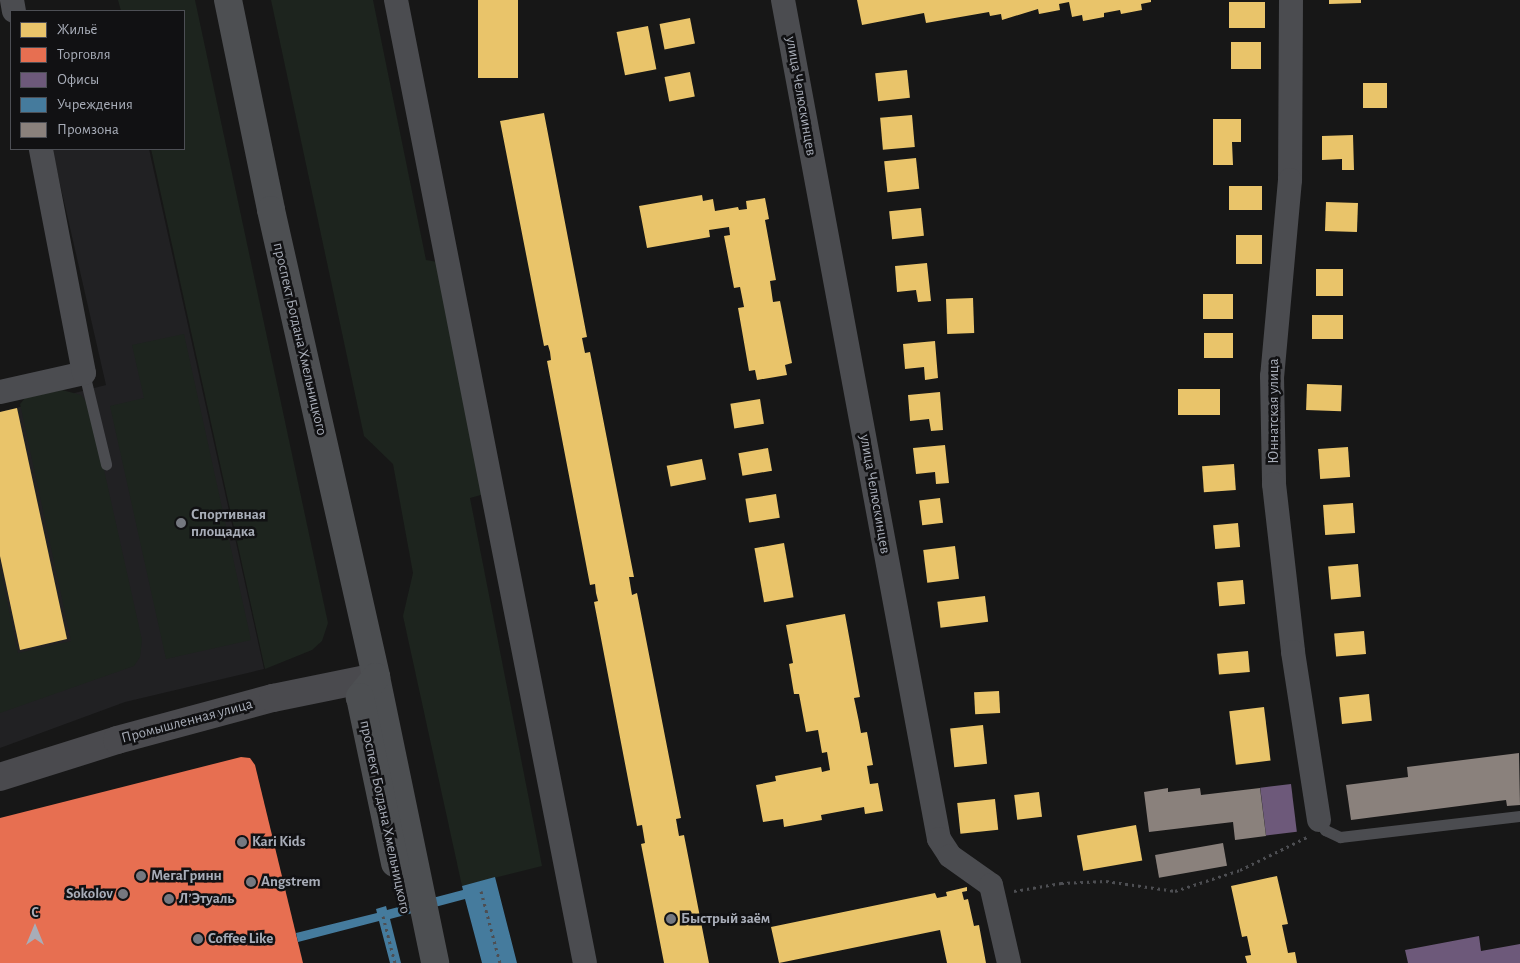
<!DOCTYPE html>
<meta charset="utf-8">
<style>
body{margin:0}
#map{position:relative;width:1520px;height:963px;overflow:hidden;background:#171717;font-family:"Alegreya Sans",sans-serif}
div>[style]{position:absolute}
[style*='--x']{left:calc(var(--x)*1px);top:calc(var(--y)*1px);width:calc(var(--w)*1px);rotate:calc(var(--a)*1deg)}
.built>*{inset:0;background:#212123}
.green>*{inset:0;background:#1d241e}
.homes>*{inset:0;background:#e9c46a;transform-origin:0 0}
.shops>*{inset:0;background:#e76f51}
.offices>*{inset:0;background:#6d597a;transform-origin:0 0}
.public>*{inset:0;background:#457b9d}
.industry>*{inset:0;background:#8a817c;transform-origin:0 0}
.path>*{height:3px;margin-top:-1.5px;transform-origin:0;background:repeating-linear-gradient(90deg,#4d4e52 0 2.5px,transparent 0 6.5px)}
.lane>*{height:11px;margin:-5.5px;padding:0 5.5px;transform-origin:5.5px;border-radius:5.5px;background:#4b4c50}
.street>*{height:24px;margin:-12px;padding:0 12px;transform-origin:12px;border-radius:12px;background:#4b4c50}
.secondary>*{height:28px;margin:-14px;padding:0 14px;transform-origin:14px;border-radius:14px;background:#4a4a4e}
.primary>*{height:28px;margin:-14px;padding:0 14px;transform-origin:14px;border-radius:14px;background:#4d4f52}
.dots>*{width:14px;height:14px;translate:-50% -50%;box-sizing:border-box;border:2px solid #111113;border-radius:50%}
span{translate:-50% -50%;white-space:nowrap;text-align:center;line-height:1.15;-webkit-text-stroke:5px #111113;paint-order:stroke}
.street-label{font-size:15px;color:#a8adb8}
.poi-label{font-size:15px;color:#a8adb8;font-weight:700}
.left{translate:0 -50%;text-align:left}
.right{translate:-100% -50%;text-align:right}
.legend{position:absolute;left:10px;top:10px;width:175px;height:140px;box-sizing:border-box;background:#111113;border:1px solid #4d4f55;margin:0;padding:6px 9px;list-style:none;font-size:15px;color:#a8adb8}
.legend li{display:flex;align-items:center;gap:10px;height:25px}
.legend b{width:25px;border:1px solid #4d4f55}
.north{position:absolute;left:10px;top:903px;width:50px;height:50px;-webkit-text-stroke:4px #111113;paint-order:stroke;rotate:0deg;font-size:14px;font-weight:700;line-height:20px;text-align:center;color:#a8adb8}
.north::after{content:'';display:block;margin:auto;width:18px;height:22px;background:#a8adb8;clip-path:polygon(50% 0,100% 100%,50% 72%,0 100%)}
</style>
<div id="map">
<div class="built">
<div style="clip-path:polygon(52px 149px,149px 149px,264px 669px,125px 702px,0 748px,0 412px,106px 385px)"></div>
</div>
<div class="green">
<div style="clip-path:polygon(118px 0,195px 0,328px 623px,322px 641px,312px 650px,265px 669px,151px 149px,184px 149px,184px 11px,121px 11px)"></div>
<div style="clip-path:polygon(271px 0,373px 0,426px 260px,444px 263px,488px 493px,470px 498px,542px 866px,462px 886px,403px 616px,413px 573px,393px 464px,364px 436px)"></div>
<div style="clip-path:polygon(184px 334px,251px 640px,166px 659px,110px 406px,144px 398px,132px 345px)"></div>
<div style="clip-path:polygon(62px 390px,81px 395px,90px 407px,142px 640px,140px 657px,134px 666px,0 713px,0 567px,18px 653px,71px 641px,20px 404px,25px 398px)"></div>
</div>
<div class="homes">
<div style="left:478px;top:0;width:40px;height:78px"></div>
<div style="clip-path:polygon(857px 0,1151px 0,1151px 2px,1141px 4px,1142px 10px,1121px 14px,1120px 10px,1104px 13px,1104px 17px,1083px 21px,1082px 15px,1072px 17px,1069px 2px,1059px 4px,1060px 10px,1039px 14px,1038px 9px,1002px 20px,1001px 14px,990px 16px,989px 12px,926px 23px,924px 13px,862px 25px)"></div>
<div style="clip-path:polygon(1329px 0,1361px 0,1361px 3px,1329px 4px)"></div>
<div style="left:1229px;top:2px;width:36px;height:26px"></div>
<div style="left:690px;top:18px;width:26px;height:31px;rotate:79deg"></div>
<div style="left:648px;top:26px;width:44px;height:32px;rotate:79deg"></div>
<div style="left:1231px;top:42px;width:30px;height:27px"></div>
<div style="left:907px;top:70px;width:28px;height:32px;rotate:84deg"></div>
<div style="left:690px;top:72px;width:25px;height:26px;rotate:79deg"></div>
<div style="left:1363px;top:83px;width:24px;height:25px"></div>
<div style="clip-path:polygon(544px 113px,587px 337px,582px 338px,585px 353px,590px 352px,634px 577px,629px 577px,632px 595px,637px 593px,681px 818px,676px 819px,679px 836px,684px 835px,709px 963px,664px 963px,641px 844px,645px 843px,642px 825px,637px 826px,594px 602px,598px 601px,596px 593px,595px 584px,590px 585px,547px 361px,551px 360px,550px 352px,548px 345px,544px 346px,500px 121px)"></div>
<div style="left:912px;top:115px;width:32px;height:32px;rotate:85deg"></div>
<div style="clip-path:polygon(1213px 119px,1241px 119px,1241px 142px,1232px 142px,1233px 165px,1213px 165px)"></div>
<div style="clip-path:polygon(1353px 135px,1354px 170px,1342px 170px,1342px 159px,1322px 160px,1322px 136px)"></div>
<div style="left:916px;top:158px;width:31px;height:32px;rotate:84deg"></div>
<div style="left:1229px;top:186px;width:33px;height:24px"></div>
<div style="clip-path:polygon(702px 195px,703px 201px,713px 199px,715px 211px,738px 207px,739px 210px,747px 209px,746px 201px,765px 198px,769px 219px,765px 220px,776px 280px,770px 281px,773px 302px,780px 301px,792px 363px,785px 365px,787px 375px,757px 380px,755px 370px,749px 371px,738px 308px,744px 307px,740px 287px,734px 288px,724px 236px,730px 235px,729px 227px,709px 230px,710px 237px,647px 248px,639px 206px)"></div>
<div style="left:1326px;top:202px;width:32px;height:29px;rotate:2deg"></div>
<div style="left:921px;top:208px;width:28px;height:32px;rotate:84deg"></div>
<div style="left:1236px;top:235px;width:26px;height:29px"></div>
<div style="clip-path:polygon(927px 263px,931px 301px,918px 302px,916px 290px,897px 292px,895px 266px)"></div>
<div style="left:1316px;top:269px;width:27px;height:27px"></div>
<div style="left:1203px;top:294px;width:30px;height:25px"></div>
<div style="left:973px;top:298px;width:35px;height:27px;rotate:88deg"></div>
<div style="left:1312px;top:315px;width:31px;height:24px"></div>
<div style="left:1204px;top:333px;width:29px;height:25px"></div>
<div style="clip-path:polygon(935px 341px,938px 378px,925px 380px,924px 367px,905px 369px,903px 344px)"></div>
<div style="left:1307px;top:384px;width:35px;height:26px;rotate:2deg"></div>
<div style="left:1220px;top:389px;width:26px;height:42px;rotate:90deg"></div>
<div style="clip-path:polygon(940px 392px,943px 430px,931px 431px,929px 419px,910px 421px,908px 395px)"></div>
<div style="left:760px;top:399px;width:25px;height:30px;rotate:81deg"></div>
<div style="clip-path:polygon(17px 408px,67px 639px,20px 650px,0 556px,0 412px)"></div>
<div style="clip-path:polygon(945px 445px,949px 483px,936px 484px,935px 472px,916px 474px,913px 448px)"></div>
<div style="left:1348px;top:447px;width:30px;height:30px;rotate:86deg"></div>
<div style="left:768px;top:448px;width:23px;height:30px;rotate:80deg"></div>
<div style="left:702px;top:459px;width:21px;height:36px;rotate:79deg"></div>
<div style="left:1234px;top:464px;width:26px;height:32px;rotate:86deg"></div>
<div style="left:776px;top:494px;width:24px;height:31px;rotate:81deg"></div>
<div style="left:940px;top:498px;width:25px;height:21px;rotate:83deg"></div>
<div style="left:1353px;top:503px;width:30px;height:30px;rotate:86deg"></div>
<div style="left:1238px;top:523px;width:24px;height:25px;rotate:85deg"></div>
<div style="left:784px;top:543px;width:55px;height:30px;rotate:80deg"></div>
<div style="left:955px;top:546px;width:33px;height:32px;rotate:83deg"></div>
<div style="left:1358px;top:564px;width:33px;height:30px;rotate:85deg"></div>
<div style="left:1243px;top:580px;width:24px;height:26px;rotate:85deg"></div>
<div style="left:985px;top:596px;width:26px;height:48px;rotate:83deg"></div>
<div style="clip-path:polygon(845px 614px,860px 697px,854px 698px,859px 722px,861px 733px,867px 732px,873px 765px,867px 766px,870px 784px,878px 783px,883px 811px,865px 814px,864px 807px,821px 815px,822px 820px,784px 827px,783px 819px,763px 822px,756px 785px,776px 781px,775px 776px,821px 767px,822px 772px,830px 770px,827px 752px,822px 753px,818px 730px,806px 732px,799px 694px,794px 694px,789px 664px,793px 663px,786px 625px)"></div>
<div style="left:1364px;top:631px;width:23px;height:30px;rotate:85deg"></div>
<div style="left:1248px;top:651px;width:21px;height:31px;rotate:85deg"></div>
<div style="left:999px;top:691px;width:22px;height:25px;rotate:87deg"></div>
<div style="left:1369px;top:694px;width:27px;height:30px;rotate:84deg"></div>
<div style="left:1264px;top:707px;width:54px;height:35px;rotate:83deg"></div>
<div style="left:983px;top:725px;width:39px;height:33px;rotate:84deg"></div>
<div style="left:1039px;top:792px;width:25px;height:25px;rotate:83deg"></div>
<div style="left:995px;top:799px;width:31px;height:38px;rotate:84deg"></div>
<div style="left:1136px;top:825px;width:36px;height:60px;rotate:80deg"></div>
<div style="clip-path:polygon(1277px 876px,1288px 924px,1282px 925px,1288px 953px,1295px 952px,1297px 963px,1247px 963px,1245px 956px,1251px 955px,1247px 936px,1242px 937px,1231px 886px)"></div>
<div style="clip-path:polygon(967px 887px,967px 891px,962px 892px,964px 900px,968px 899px,974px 926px,979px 925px,986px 963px,947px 963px,940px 930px,779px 963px,771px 927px,935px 893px,937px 898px,947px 896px,946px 892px)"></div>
</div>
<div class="shops">
<div style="clip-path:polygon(241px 757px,250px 758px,255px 765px,303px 963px,0 963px,0 818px)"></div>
</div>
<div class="offices">
<div style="left:1291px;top:784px;width:48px;height:31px;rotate:83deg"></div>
<div style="clip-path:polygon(1479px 936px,1481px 951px,1520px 944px,1520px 963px,1408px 963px,1405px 950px)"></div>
</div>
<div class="public">
<div style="clip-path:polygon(495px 877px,517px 963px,482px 963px,465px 899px,390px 919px,401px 963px,390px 963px,379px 921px,298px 942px,296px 933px,377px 913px,376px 909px,386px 906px,387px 910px,463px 890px,462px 886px)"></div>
</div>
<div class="industry">
<div style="clip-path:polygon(1519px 753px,1520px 805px,1507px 806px,1506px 800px,1351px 820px,1346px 785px,1408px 777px,1407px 767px)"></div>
<div style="clip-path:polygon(1168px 788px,1168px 792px,1200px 788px,1201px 795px,1260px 788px,1266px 836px,1235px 840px,1233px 822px,1149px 832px,1144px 792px)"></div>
<div style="left:1223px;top:843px;width:23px;height:69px;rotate:80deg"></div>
</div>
<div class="path">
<div style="--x:481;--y:891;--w:74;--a:75.2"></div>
<div style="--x:1014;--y:891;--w:48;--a:-9.7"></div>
<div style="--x:1061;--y:883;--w:45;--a:-2.5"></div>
<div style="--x:1106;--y:881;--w:70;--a:8.2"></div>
<div style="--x:1175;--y:891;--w:68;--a:-17.9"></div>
<div style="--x:1240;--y:870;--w:75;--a:-26.2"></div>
<div style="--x:383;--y:916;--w:49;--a:75.7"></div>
</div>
<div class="lane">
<div style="--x:84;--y:373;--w:94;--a:76.4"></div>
<div style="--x:1319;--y:820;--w:12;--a:59"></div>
<div style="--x:1325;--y:830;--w:17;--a:25"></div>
<div style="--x:1340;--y:837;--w:181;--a:-6.7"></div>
</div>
<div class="street">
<div style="--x:12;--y:0;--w:11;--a:80"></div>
<div style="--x:396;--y:0;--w:981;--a:78.9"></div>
<div style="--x:783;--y:0;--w:853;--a:79.47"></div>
<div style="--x:939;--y:839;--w:20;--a:57"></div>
<div style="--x:950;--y:856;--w:50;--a:35.3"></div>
<div style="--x:991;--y:885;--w:80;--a:77"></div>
<div style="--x:1291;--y:0;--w:180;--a:90.3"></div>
<div style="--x:1290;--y:180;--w:197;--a:95.2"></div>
<div style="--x:1272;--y:376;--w:108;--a:88.9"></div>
<div style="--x:1274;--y:484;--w:169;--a:83.5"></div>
<div style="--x:1293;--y:652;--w:170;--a:81.2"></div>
<div style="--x:0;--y:392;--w:86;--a:-12.7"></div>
<div style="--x:84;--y:373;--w:228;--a:-100.9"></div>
</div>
<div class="secondary">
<div style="--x:0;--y:777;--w:123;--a:-17.5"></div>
<div style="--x:117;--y:740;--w:162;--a:-15.1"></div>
<div style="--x:273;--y:698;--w:105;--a:-11.5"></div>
</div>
<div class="primary">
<div style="--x:228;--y:0;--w:214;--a:78.4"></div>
<div style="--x:271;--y:210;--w:479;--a:77.3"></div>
<div style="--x:376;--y:677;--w:292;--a:78.3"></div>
<div style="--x:376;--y:677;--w:26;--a:129"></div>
<div style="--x:360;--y:697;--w:170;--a:78.1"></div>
</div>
<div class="dots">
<div style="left:181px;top:523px;background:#757880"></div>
<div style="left:242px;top:842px;background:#757880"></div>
<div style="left:141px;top:876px;background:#757880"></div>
<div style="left:251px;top:882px;background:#757880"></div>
<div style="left:123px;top:894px;background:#757880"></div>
<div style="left:169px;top:899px;background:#757880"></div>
<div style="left:671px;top:919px;background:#757880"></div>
<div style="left:198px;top:939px;background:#757880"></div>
</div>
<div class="street-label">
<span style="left:801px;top:96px;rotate:80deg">улица Челюскинцев</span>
<span style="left:300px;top:339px;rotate:77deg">проспект Богдана Хмельницкого</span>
<span style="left:1274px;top:411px;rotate:-90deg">Юннатская улица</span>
<span style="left:875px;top:494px;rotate:80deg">улица Челюскинцев</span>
<span style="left:187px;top:721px;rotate:-15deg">Промышленная улица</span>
<span style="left:385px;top:817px;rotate:78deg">проспект Богдана Хмельницкого</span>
</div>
<div class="poi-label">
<span class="left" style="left:191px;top:523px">Спортивная<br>площадка</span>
<span class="left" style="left:252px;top:842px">Kari Kids</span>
<span class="left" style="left:151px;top:876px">МегаГринн</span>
<span class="left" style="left:261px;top:882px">Angstrem</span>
<span class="right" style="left:113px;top:894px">Sokolov</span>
<span class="left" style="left:179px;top:899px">Л’Этуаль</span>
<span class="left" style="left:681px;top:919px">Быстрый заём</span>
<span class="left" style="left:208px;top:939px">Coffee Like</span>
</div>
<ul class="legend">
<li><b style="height:14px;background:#e9c46a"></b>Жильё</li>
<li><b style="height:14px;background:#e76f51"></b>Торговля</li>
<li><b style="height:14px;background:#6d597a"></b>Офисы</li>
<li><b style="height:14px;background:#457b9d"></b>Учреждения</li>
<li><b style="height:14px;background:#8a817c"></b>Промзона</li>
</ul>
<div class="north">С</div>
</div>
